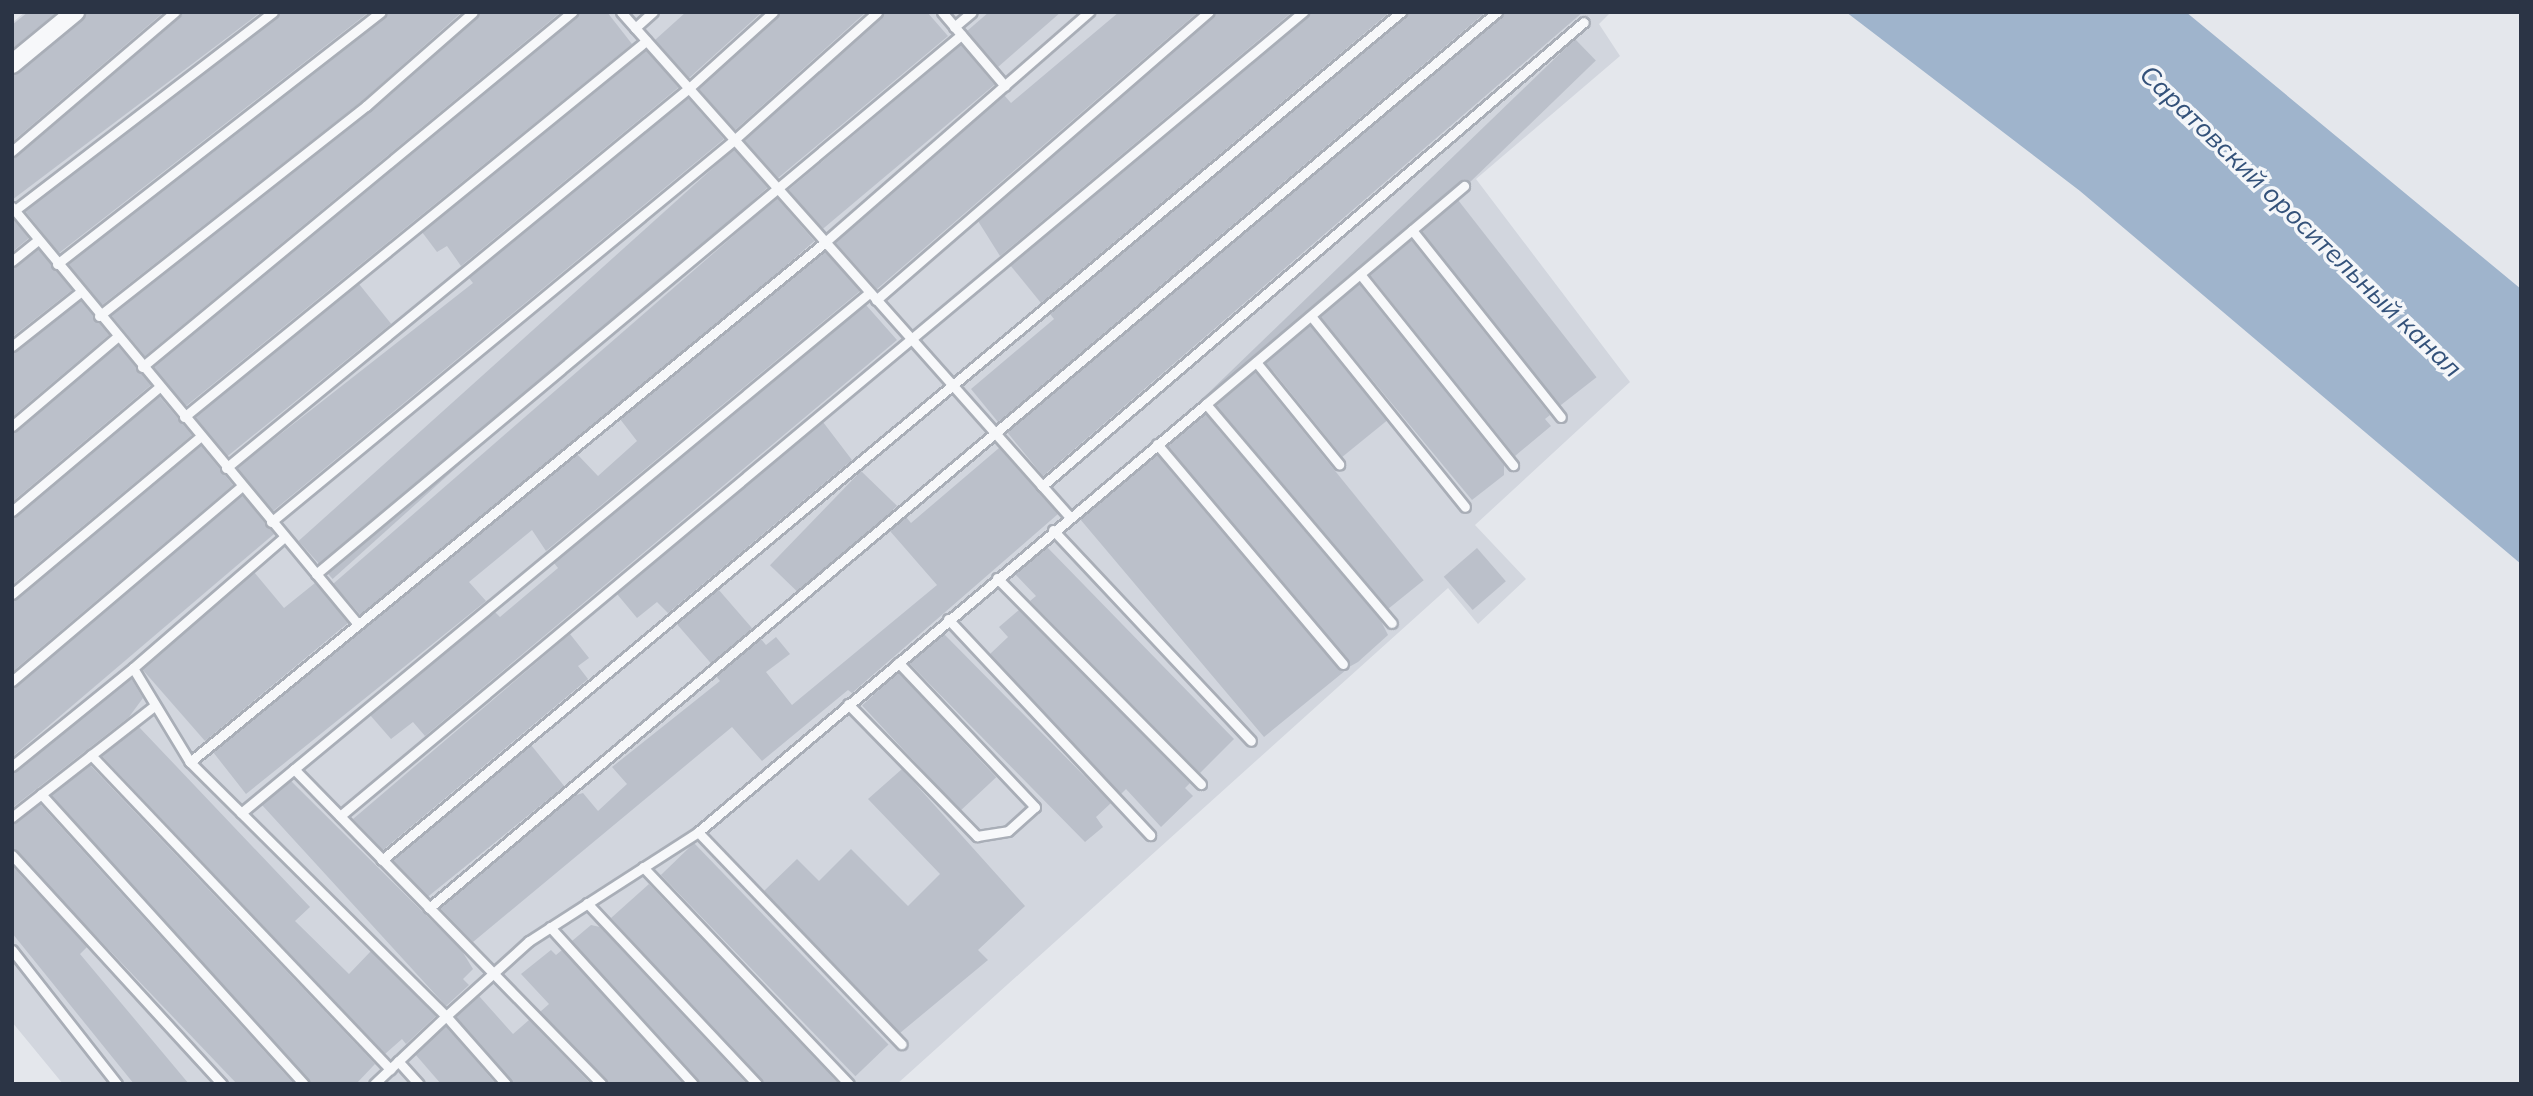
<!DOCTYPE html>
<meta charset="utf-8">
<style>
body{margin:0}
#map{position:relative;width:2533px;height:1096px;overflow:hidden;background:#e4e7ec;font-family:Mulish,sans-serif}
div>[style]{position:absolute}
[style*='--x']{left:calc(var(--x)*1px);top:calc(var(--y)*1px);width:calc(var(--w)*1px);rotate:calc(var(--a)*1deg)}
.built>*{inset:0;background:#d2d6de}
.water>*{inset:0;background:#9fb4cc}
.building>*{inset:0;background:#bbc0ca;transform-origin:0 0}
.roads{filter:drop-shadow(2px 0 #a9aeb7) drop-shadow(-2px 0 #a9aeb7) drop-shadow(0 2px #a9aeb7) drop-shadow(0 -2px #a9aeb7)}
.service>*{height:9px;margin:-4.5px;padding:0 4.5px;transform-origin:4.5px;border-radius:4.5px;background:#f7f8fa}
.minor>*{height:18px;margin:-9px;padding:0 9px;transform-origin:9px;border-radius:9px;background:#f7f8fa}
span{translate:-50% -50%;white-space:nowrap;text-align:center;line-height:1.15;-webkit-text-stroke:7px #f4f6f9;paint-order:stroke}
.water-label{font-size:26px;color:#34527a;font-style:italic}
.frame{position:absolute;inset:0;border:14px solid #2b3445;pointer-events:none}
</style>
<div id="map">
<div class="built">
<div style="clip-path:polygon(25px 12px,1611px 12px,1599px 24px,1620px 56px,1476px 179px,1630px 382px,1475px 525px,1526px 579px,1478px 624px,1448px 588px,897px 1084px,63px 1084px,12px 1022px,12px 23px)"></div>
</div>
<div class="water">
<div style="clip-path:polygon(1846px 12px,2186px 12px,2521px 289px,2521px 564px,2080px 191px)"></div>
</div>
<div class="building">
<div style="clip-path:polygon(28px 12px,57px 12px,12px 49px,12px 25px)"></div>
<div style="clip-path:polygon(86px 12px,164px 12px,12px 142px,12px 75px)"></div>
<div style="clip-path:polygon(182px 12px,261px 12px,12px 200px,12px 158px)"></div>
<div style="clip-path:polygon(280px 12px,369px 12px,59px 253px,25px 211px)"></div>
<div style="clip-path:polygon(388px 12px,462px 12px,362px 101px,102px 305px,68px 264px)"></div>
<div style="clip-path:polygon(480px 12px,561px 12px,145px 356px,111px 315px,370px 112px)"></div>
<div style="clip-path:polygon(579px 12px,607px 12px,632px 44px,186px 406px,153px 367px)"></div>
<div style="clip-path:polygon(686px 12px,762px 12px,689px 78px,655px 40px)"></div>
<div style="clip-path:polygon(780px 12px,866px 12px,735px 130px,699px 89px)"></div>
<div style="clip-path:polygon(884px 12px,927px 12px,948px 36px,778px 178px,744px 140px)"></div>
<div style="clip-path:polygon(989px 12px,1061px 12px,998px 67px,967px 31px)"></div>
<div style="clip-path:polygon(1119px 12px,1198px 12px,877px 289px,835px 242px,1004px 95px,1011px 103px)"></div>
<div style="clip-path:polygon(1216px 12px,1292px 12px,1000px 256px,978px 221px)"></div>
<div style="clip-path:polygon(1310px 12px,1390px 12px,1041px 303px,1010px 265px)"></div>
<div style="clip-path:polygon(1408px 12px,1486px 12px,998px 422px,971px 389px,1054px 319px,1050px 314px)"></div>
<div style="clip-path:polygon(1504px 12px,1583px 12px,1043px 476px,1007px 432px)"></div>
<div style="left:1575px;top:39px;width:30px;height:689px;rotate:46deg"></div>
<div style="left:961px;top:45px;width:52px;height:225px;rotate:50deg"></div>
<div style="clip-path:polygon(646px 50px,679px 87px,461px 266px,447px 246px,437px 252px,422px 232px)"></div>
<div style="clip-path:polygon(688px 98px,724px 139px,273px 511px,237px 468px,473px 283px,469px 278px)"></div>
<div style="left:734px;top:149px;width:51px;height:586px;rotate:48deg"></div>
<div style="left:777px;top:198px;width:57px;height:588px;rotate:49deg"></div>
<div style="left:1458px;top:200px;width:225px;height:48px;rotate:52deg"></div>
<div style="clip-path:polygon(12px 218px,29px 238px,12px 252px)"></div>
<div style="clip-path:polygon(1411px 240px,1550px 415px,1545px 419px,1551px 426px,1515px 456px,1370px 275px)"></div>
<div style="clip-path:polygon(38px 249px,72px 290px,12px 337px,12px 268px)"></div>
<div style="clip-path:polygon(825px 252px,860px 291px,546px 551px,532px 530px,469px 582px,486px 601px,246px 794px,213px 752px,577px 454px,598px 476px,637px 441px,620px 419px)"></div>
<div style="left:359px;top:284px;width:51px;height:211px;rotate:51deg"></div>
<div style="clip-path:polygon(1359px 284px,1504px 465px,1504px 475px,1472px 500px,1320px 317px)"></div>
<div style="clip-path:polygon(81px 301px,109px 335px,12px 417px,12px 353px)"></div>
<div style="clip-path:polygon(866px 305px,897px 340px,425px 736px,413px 722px,391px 739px,370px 715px,495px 612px,500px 617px,558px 568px,554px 563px)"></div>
<div style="left:1310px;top:326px;width:122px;height:57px;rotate:51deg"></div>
<div style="clip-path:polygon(118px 346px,151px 385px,12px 502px,12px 433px)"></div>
<div style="left:1255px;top:372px;width:268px;height:51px;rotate:51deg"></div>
<div style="clip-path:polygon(159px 396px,192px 435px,12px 585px,12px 518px)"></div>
<div style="clip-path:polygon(1205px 414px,1381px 621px,1388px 635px,1358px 662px,1349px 667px,1168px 446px)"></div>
<div style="clip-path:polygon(823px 422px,852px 460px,668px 613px,657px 602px,637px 618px,617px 594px)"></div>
<div style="clip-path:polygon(201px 446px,233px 485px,12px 672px,12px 601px)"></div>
<div style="clip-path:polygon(999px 448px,1058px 514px,852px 693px,848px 690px,762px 761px,732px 727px,473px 942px,440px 908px,573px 796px,583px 793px,598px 811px,627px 784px,612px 767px,720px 681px,716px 676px,761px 639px,766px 645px,776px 637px,790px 654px,766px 672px,792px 705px,937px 585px,890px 531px,906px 517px,911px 523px)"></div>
<div style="clip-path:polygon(1157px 455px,1338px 669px,1346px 670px,1264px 737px,1080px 519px)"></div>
<div style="left:861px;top:471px;width:50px;height:131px;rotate:44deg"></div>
<div style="clip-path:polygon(242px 495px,274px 534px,12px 757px,12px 688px)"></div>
<div style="clip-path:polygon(1047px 547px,1234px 739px,1200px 773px,1030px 601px,1036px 596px,1015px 574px)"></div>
<div style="left:1477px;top:548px;width:44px;height:44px;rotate:49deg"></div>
<div style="clip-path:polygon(254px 572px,284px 608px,315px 583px,348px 623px,205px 741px,142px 669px)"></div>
<div style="left:718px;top:589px;width:52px;height:54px;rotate:49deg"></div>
<div style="clip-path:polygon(1019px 610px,1190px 783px,1185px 788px,1193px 796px,1161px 827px,1126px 789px,1121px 794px,990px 654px,1008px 637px,999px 627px)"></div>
<div style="clip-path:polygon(570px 634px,589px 658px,578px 666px,588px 679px,383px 850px,353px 819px)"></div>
<div style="clip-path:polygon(944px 634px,1111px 803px,1096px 817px,1103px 827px,1085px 842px,909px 663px)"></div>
<div style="left:898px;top:672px;width:144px;height:49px;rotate:47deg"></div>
<div style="clip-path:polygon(131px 678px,143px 698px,129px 717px,12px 808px,12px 773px)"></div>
<div style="clip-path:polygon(139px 727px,310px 907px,295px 921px,349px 974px,371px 951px,436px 1016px,406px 1044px,402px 1039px,385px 1054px,102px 756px)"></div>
<div style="left:531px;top:745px;width:53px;height:180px;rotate:51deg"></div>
<div style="clip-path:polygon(90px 765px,375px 1064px,356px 1084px,311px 1084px,51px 795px)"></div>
<div style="clip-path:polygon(902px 769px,1025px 906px,978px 950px,988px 960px,900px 1033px,764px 891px,797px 859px,819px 881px,851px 849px,908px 906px,940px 874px,868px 799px)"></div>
<div style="clip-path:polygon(291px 781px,462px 951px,473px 969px,463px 979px,469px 985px,446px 1006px,262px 805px)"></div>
<div style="clip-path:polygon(40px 804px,294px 1084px,237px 1084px,12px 848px,12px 824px)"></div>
<div style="left:694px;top:843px;width:280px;height:46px;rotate:46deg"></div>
<div style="clip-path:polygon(12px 866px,87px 947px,80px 954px,189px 1084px,134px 1084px,12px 933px)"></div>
<div style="clip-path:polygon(649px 884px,839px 1084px,764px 1084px,611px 918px)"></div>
<div style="clip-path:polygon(591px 925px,600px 927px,747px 1084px,700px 1084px,572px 941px)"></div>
<div style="clip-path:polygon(551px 950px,556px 955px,562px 950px,683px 1084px,608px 1084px,540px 1012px,549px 1004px,521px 974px)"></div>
<div style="clip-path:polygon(479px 996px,513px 1034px,529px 1020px,591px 1084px,513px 1084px,456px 1017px)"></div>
<div style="clip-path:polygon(446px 1026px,496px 1084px,441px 1084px,415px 1054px)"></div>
</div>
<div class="roads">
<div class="service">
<div style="--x:621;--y:12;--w:674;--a:48.37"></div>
<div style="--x:942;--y:12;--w:97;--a:49.6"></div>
<div style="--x:954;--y:27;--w:23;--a:-40"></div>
<div style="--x:635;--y:28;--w:24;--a:-42"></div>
<div style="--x:12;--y:151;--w:214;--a:-40.5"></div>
<div style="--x:12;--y:207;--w:540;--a:50.33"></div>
<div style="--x:15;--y:210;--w:325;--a:-37.5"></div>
<div style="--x:1412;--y:230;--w:239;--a:51.5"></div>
<div style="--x:12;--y:261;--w:33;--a:-39"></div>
<div style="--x:57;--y:264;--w:410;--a:-37.9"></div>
<div style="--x:1360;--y:274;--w:245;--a:51.3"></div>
<div style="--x:876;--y:300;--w:440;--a:-40.9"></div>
<div style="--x:99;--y:316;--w:340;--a:-38.2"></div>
<div style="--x:366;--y:106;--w:142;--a:-41.3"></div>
<div style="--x:1311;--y:316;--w:245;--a:51.1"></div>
<div style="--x:12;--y:346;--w:85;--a:-38.3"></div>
<div style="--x:1256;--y:362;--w:132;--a:50.9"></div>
<div style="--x:142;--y:367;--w:558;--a:-39.54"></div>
<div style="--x:1206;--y:404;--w:338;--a:-40.2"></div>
<div style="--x:184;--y:417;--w:596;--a:-39.14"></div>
<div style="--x:12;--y:426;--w:138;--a:-40.3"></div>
<div style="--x:1157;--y:444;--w:288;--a:49.8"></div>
<div style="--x:226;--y:468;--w:599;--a:-39.38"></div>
<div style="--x:689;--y:88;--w:113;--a:-42.1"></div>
<div style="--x:1042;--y:486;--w:713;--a:-40.57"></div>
<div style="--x:12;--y:511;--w:192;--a:-40.1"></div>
<div style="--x:271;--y:522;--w:600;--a:-39.52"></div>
<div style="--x:734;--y:140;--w:192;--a:-41.8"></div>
<div style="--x:1053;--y:530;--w:289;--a:46.8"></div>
<div style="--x:316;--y:574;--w:841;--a:-39.88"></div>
<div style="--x:997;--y:578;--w:290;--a:45.3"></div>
<div style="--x:12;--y:594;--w:245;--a:-39.9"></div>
<div style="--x:948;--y:619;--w:296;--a:46.9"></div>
<div style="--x:133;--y:668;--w:200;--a:-40.9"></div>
<div style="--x:12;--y:681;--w:300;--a:-40.3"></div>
<div style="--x:848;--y:704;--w:185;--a:45.7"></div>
<div style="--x:977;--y:836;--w:31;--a:-9"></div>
<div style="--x:1008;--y:831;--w:36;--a:-42"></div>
<div style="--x:1035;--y:807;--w:199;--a:-133.4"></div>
<div style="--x:91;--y:755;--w:434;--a:46.4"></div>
<div style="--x:190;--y:762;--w:819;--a:-39.3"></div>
<div style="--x:824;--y:243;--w:352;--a:-41.1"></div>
<div style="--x:12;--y:766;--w:156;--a:-39"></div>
<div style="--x:133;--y:668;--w:110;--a:58.8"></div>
<div style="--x:190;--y:762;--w:361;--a:44.8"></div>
<div style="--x:446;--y:1016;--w:99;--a:136.6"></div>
<div style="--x:294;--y:769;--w:440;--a:45.7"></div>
<div style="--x:41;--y:794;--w:391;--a:47.8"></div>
<div style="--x:241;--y:813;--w:815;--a:-39.63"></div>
<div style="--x:340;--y:816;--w:1255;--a:-39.86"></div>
<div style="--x:12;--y:817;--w:180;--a:-38"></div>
<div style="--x:698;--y:832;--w:294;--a:46.2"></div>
<div style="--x:12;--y:855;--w:311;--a:47.5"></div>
<div style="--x:382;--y:860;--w:1326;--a:-39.77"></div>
<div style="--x:643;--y:867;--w:299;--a:46.5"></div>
<div style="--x:587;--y:903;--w:248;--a:46.8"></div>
<div style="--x:429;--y:908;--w:1394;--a:-40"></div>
<div style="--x:550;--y:927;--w:212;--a:47.7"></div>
<div style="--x:12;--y:950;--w:170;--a:51.9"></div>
<div style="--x:398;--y:1061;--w:31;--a:48"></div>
<div style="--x:506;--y:1084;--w:91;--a:-131.4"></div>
<div style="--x:446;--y:1016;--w:112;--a:-42.1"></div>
<div style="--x:529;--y:941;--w:201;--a:-32.8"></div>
<div style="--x:698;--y:832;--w:664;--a:-40.11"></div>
<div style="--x:1206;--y:404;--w:287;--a:49.7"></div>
</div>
<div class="minor">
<div style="--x:12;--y:64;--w:82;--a:-39.5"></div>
</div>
</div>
<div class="water-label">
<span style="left:2301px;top:221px;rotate:44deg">Саратовский оросительный канал</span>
</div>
<div class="frame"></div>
</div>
